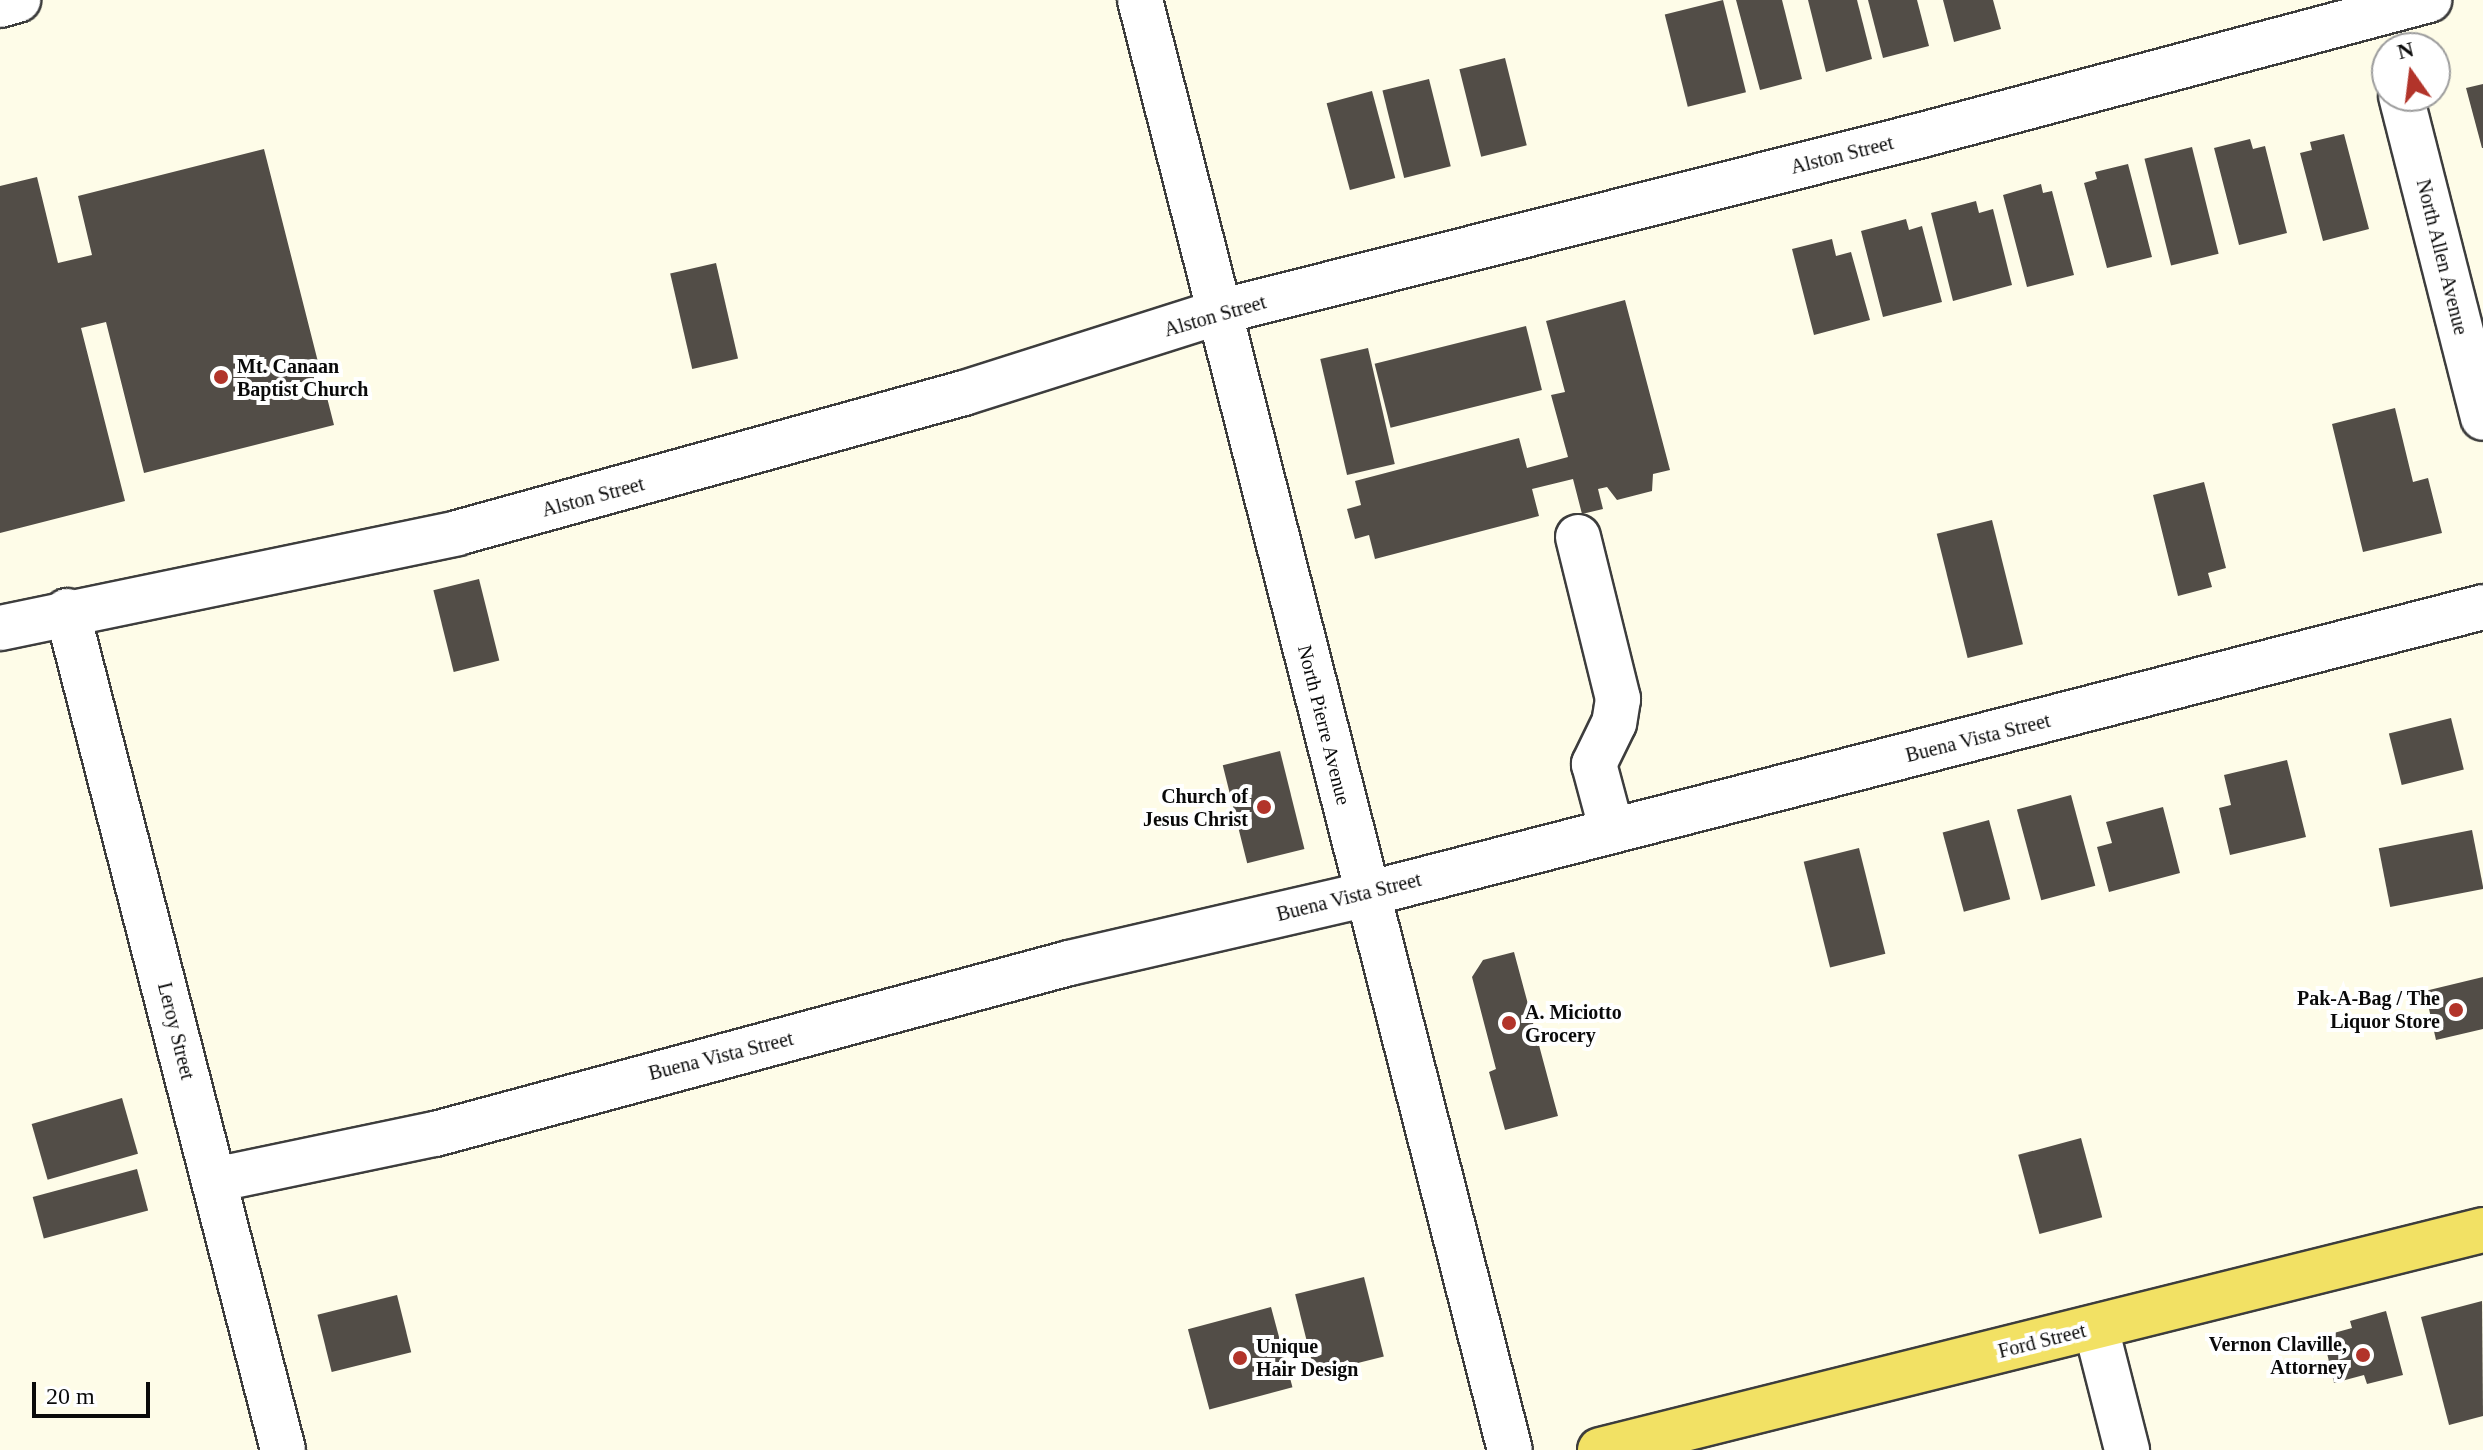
<!DOCTYPE html>
<style>
body{margin:0}
#map{position:relative;width:2483px;height:1450px;overflow:hidden;background:#fefce8;font-family:"Times New Roman",serif}
div>[style]{position:absolute}
[style*='--x']{left:calc(var(--x)*1px);top:calc(var(--y)*1px);width:calc(var(--w)*1px);rotate:calc(var(--a)*1deg)}
.building>*{inset:0;background:#524d47;transform-origin:0 0}
.roads{filter:drop-shadow(2px 0 #3d3d3d) drop-shadow(-2px 0 #3d3d3d) drop-shadow(0 2px #3d3d3d) drop-shadow(0 -2px #3d3d3d)}
.minor>*{height:44px;margin:-22px;padding:0 22px;transform-origin:22px;border-radius:22px;background:#fff}
.major>*{height:44px;margin:-22px;padding:0 22px;transform-origin:22px;border-radius:22px;background:#f2e164}
.dots>*{width:22px;height:22px;translate:-50% -50%;box-sizing:border-box;border:4px solid #fff;border-radius:50%}
span{translate:-50% -50%;white-space:nowrap;text-align:center;line-height:1.15;-webkit-text-stroke:8px #fff;paint-order:stroke}
.street-label{font-size:20px;color:#0a0a0a}
.poi-label{font-size:20px;color:#0a0a0a;font-weight:700}
.left{translate:0 -50%;text-align:left}
.right{translate:-100% -50%;text-align:right}
.north{position:absolute;left:2371px;top:32px;width:80px;height:80px;box-sizing:border-box;background:#fff;border:2px solid #9d9d9d;border-radius:50%;rotate:346deg;font-size:22px;font-weight:700;line-height:32px;text-align:center;color:#0a0a0a}
.north::after{content:'';display:block;margin:auto;width:28px;height:36px;background:#b2342a;clip-path:polygon(50% 0,100% 100%,50% 72%,0 100%)}
.scale{position:absolute;left:32px;top:1382px;width:118px;height:36px;box-sizing:border-box;border:4px solid #0a0a0a;border-top:0;padding-left:10px;font-size:24px;line-height:28px;white-space:nowrap;color:#0a0a0a;-webkit-text-stroke:6px #fff;paint-order:stroke}
</style>
<div id="map">
<div class="building">
<div style="left:1723px;top:0;width:95px;height:60px;rotate:76deg"></div>
<div style="clip-path:polygon(1736px 0,1782px 0,1802px 79px,1760px 90px)"></div>
<div style="clip-path:polygon(1808px 0,1857px 0,1872px 59px,1826px 72px)"></div>
<div style="clip-path:polygon(1868px 0,1917px 0,1929px 46px,1883px 58px)"></div>
<div style="clip-path:polygon(1943px 0,1993px 0,2001px 29px,1954px 42px)"></div>
<div style="left:1505px;top:58px;width:90px;height:47px;rotate:76deg"></div>
<div style="left:1429px;top:79px;width:90px;height:48px;rotate:76deg"></div>
<div style="clip-path:polygon(2483px 84px,2483px 148px,2482px 148px,2466px 88px)"></div>
<div style="left:1372px;top:91px;width:90px;height:47px;rotate:75deg"></div>
<div style="clip-path:polygon(2344px 134px,2369px 229px,2323px 241px,2300px 153px,2312px 150px,2310px 142px)"></div>
<div style="clip-path:polygon(2250px 139px,2253px 149px,2265px 146px,2287px 233px,2239px 245px,2214px 148px)"></div>
<div style="left:2192px;top:147px;width:110px;height:49px;rotate:76deg"></div>
<div style="clip-path:polygon(264px 149px,334px 425px,144px 473px,106px 322px,81px 328px,125px 501px,0 533px,0 186px,37px 177px,58px 263px,92px 255px,78px 196px)"></div>
<div style="clip-path:polygon(2128px 164px,2152px 257px,2107px 268px,2084px 183px,2097px 179px,2095px 172px)"></div>
<div style="clip-path:polygon(2041px 184px,2043px 193px,2052px 191px,2074px 275px,2027px 287px,2003px 195px)"></div>
<div style="clip-path:polygon(1976px 201px,1979px 213px,1993px 209px,2012px 285px,1953px 301px,1931px 213px)"></div>
<div style="clip-path:polygon(1906px 219px,1909px 230px,1922px 226px,1942px 302px,1883px 317px,1861px 231px)"></div>
<div style="clip-path:polygon(1832px 239px,1836px 256px,1851px 252px,1870px 320px,1814px 335px,1792px 249px)"></div>
<div style="left:716px;top:263px;width:98px;height:47px;rotate:77deg"></div>
<div style="clip-path:polygon(1625px 300px,1670px 470px,1653px 474px,1652px 491px,1617px 500px,1607px 487px,1598px 489px,1603px 509px,1582px 514px,1573px 479px,1532px 489px,1539px 516px,1375px 559px,1369px 535px,1355px 539px,1347px 509px,1361px 505px,1355px 481px,1519px 438px,1527px 468px,1568px 457px,1551px 395px,1565px 392px,1546px 321px)"></div>
<div style="left:1526px;top:326px;width:66px;height:156px;rotate:76deg"></div>
<div style="left:1368px;top:348px;width:119px;height:49px;rotate:77deg"></div>
<div style="clip-path:polygon(2395px 408px,2413px 482px,2428px 478px,2442px 533px,2363px 552px,2332px 424px)"></div>
<div style="clip-path:polygon(2204px 482px,2226px 568px,2208px 573px,2212px 587px,2178px 596px,2153px 495px)"></div>
<div style="left:1992px;top:520px;width:128px;height:57px;rotate:76deg"></div>
<div style="left:479px;top:579px;width:84px;height:47px;rotate:76deg"></div>
<div style="left:2451px;top:718px;width:53px;height:64px;rotate:76deg"></div>
<div style="left:1280px;top:751px;width:101px;height:59px;rotate:76deg"></div>
<div style="clip-path:polygon(2287px 760px,2306px 837px,2230px 855px,2219px 808px,2231px 805px,2224px 775px)"></div>
<div style="left:2071px;top:795px;width:94px;height:56px;rotate:75deg"></div>
<div style="clip-path:polygon(2163px 807px,2180px 873px,2109px 892px,2097px 847px,2112px 843px,2106px 822px)"></div>
<div style="left:1989px;top:820px;width:82px;height:48px;rotate:75deg"></div>
<div style="left:2472px;top:830px;width:60px;height:95px;rotate:79deg"></div>
<div style="left:1859px;top:848px;width:109px;height:57px;rotate:76deg"></div>
<div style="clip-path:polygon(1514px 952px,1558px 1116px,1505px 1130px,1489px 1072px,1496px 1069px,1472px 977px,1483px 960px)"></div>
<div style="clip-path:polygon(2483px 977px,2483px 1029px,2436px 1040px,2425px 991px)"></div>
<div style="left:122px;top:1098px;width:58px;height:94px;rotate:74deg"></div>
<div style="left:2081px;top:1138px;width:82px;height:65px;rotate:75deg"></div>
<div style="left:137px;top:1169px;width:43px;height:108px;rotate:75deg"></div>
<div style="left:1364px;top:1277px;width:82px;height:71px;rotate:76deg"></div>
<div style="left:397px;top:1295px;width:59px;height:82px;rotate:76deg"></div>
<div style="clip-path:polygon(2482px 1301px,2483px 1416px,2449px 1425px,2421px 1317px)"></div>
<div style="left:1271px;top:1307px;width:83px;height:86px;rotate:75deg"></div>
<div style="clip-path:polygon(2386px 1311px,2403px 1375px,2367px 1384px,2364px 1375px,2334px 1383px,2323px 1336px,2352px 1328px,2350px 1321px)"></div>
</div>
<div class="roads">
<div class="minor">
<div style="--x:1140;--y:0;--w:1496;--a:75.69"></div>
<div style="--x:0;--y:5;--w:19;--a:-16"></div>
<div style="--x:2401;--y:96;--w:332;--a:75.7"></div>
<div style="--x:1578;--y:537;--w:167;--a:76.1"></div>
<div style="--x:1618;--y:699;--w:24;--a:99"></div>
<div style="--x:1614;--y:723;--w:46;--a:116"></div>
<div style="--x:1594;--y:764;--w:69;--a:75"></div>
<div style="--x:67;--y:611;--w:866;--a:75.56"></div>
<div style="--x:0;--y:628;--w:467;--a:-11.7"></div>
<div style="--x:457;--y:533;--w:526;--a:-15.44"></div>
<div style="--x:964;--y:393;--w:268;--a:-17.6"></div>
<div style="--x:1219;--y:312;--w:725;--a:-14.13"></div>
<div style="--x:1922;--y:135;--w:525;--a:-14.91"></div>
<div style="--x:214;--y:1180;--w:226;--a:-11.8"></div>
<div style="--x:435;--y:1134;--w:657;--a:-15.09"></div>
<div style="--x:1069;--y:963;--w:306;--a:-13"></div>
<div style="--x:1367;--y:894;--w:1152;--a:-14.42"></div>
<div style="--x:2096;--y:1328;--w:126;--a:75.7"></div>
</div>
<div class="major">
<div style="--x:1600;--y:1450;--w:910;--a:-13.99"></div>
</div>
</div>
<div class="dots">
<div style="left:221px;top:377px;background:#b2342a"></div>
<div style="left:1264px;top:807px;background:#b2342a"></div>
<div style="left:2456px;top:1010px;background:#b2342a"></div>
<div style="left:1509px;top:1023px;background:#b2342a"></div>
<div style="left:2363px;top:1355px;background:#b2342a"></div>
<div style="left:1240px;top:1358px;background:#b2342a"></div>
</div>
<div class="street-label">
<span style="left:1842px;top:155px;rotate:-14deg">Alston Street</span>
<span style="left:2442px;top:257px;rotate:76deg">North Allen Avenue</span>
<span style="left:1215px;top:316px;rotate:-16deg">Alston Street</span>
<span style="left:593px;top:497px;rotate:-15deg">Alston Street</span>
<span style="left:1324px;top:725px;rotate:76deg">North Pierre Avenue</span>
<span style="left:1978px;top:738px;rotate:-14deg">Buena Vista Street</span>
<span style="left:1349px;top:897px;rotate:-14deg">Buena Vista Street</span>
<span style="left:176px;top:1031px;rotate:76deg">Leroy Street</span>
<span style="left:721px;top:1056px;rotate:-14deg">Buena Vista Street</span>
<span style="left:2042px;top:1341px;rotate:-14deg">Ford Street</span>
</div>
<div class="poi-label">
<span class="left" style="left:237px;top:378px">Mt. Canaan<br>Baptist Church</span>
<span class="right" style="left:1248px;top:808px">Church of<br>Jesus Christ</span>
<span class="right" style="left:2440px;top:1010px">Pak-A-Bag / The<br>Liquor Store</span>
<span class="left" style="left:1525px;top:1024px">A. Miciotto<br>Grocery</span>
<span class="right" style="left:2347px;top:1356px">Vernon Claville,<br>Attorney</span>
<span class="left" style="left:1256px;top:1358px">Unique<br>Hair Design</span>
</div>
<div class="north">N</div>
<div class="scale">20 m</div>
</div>
